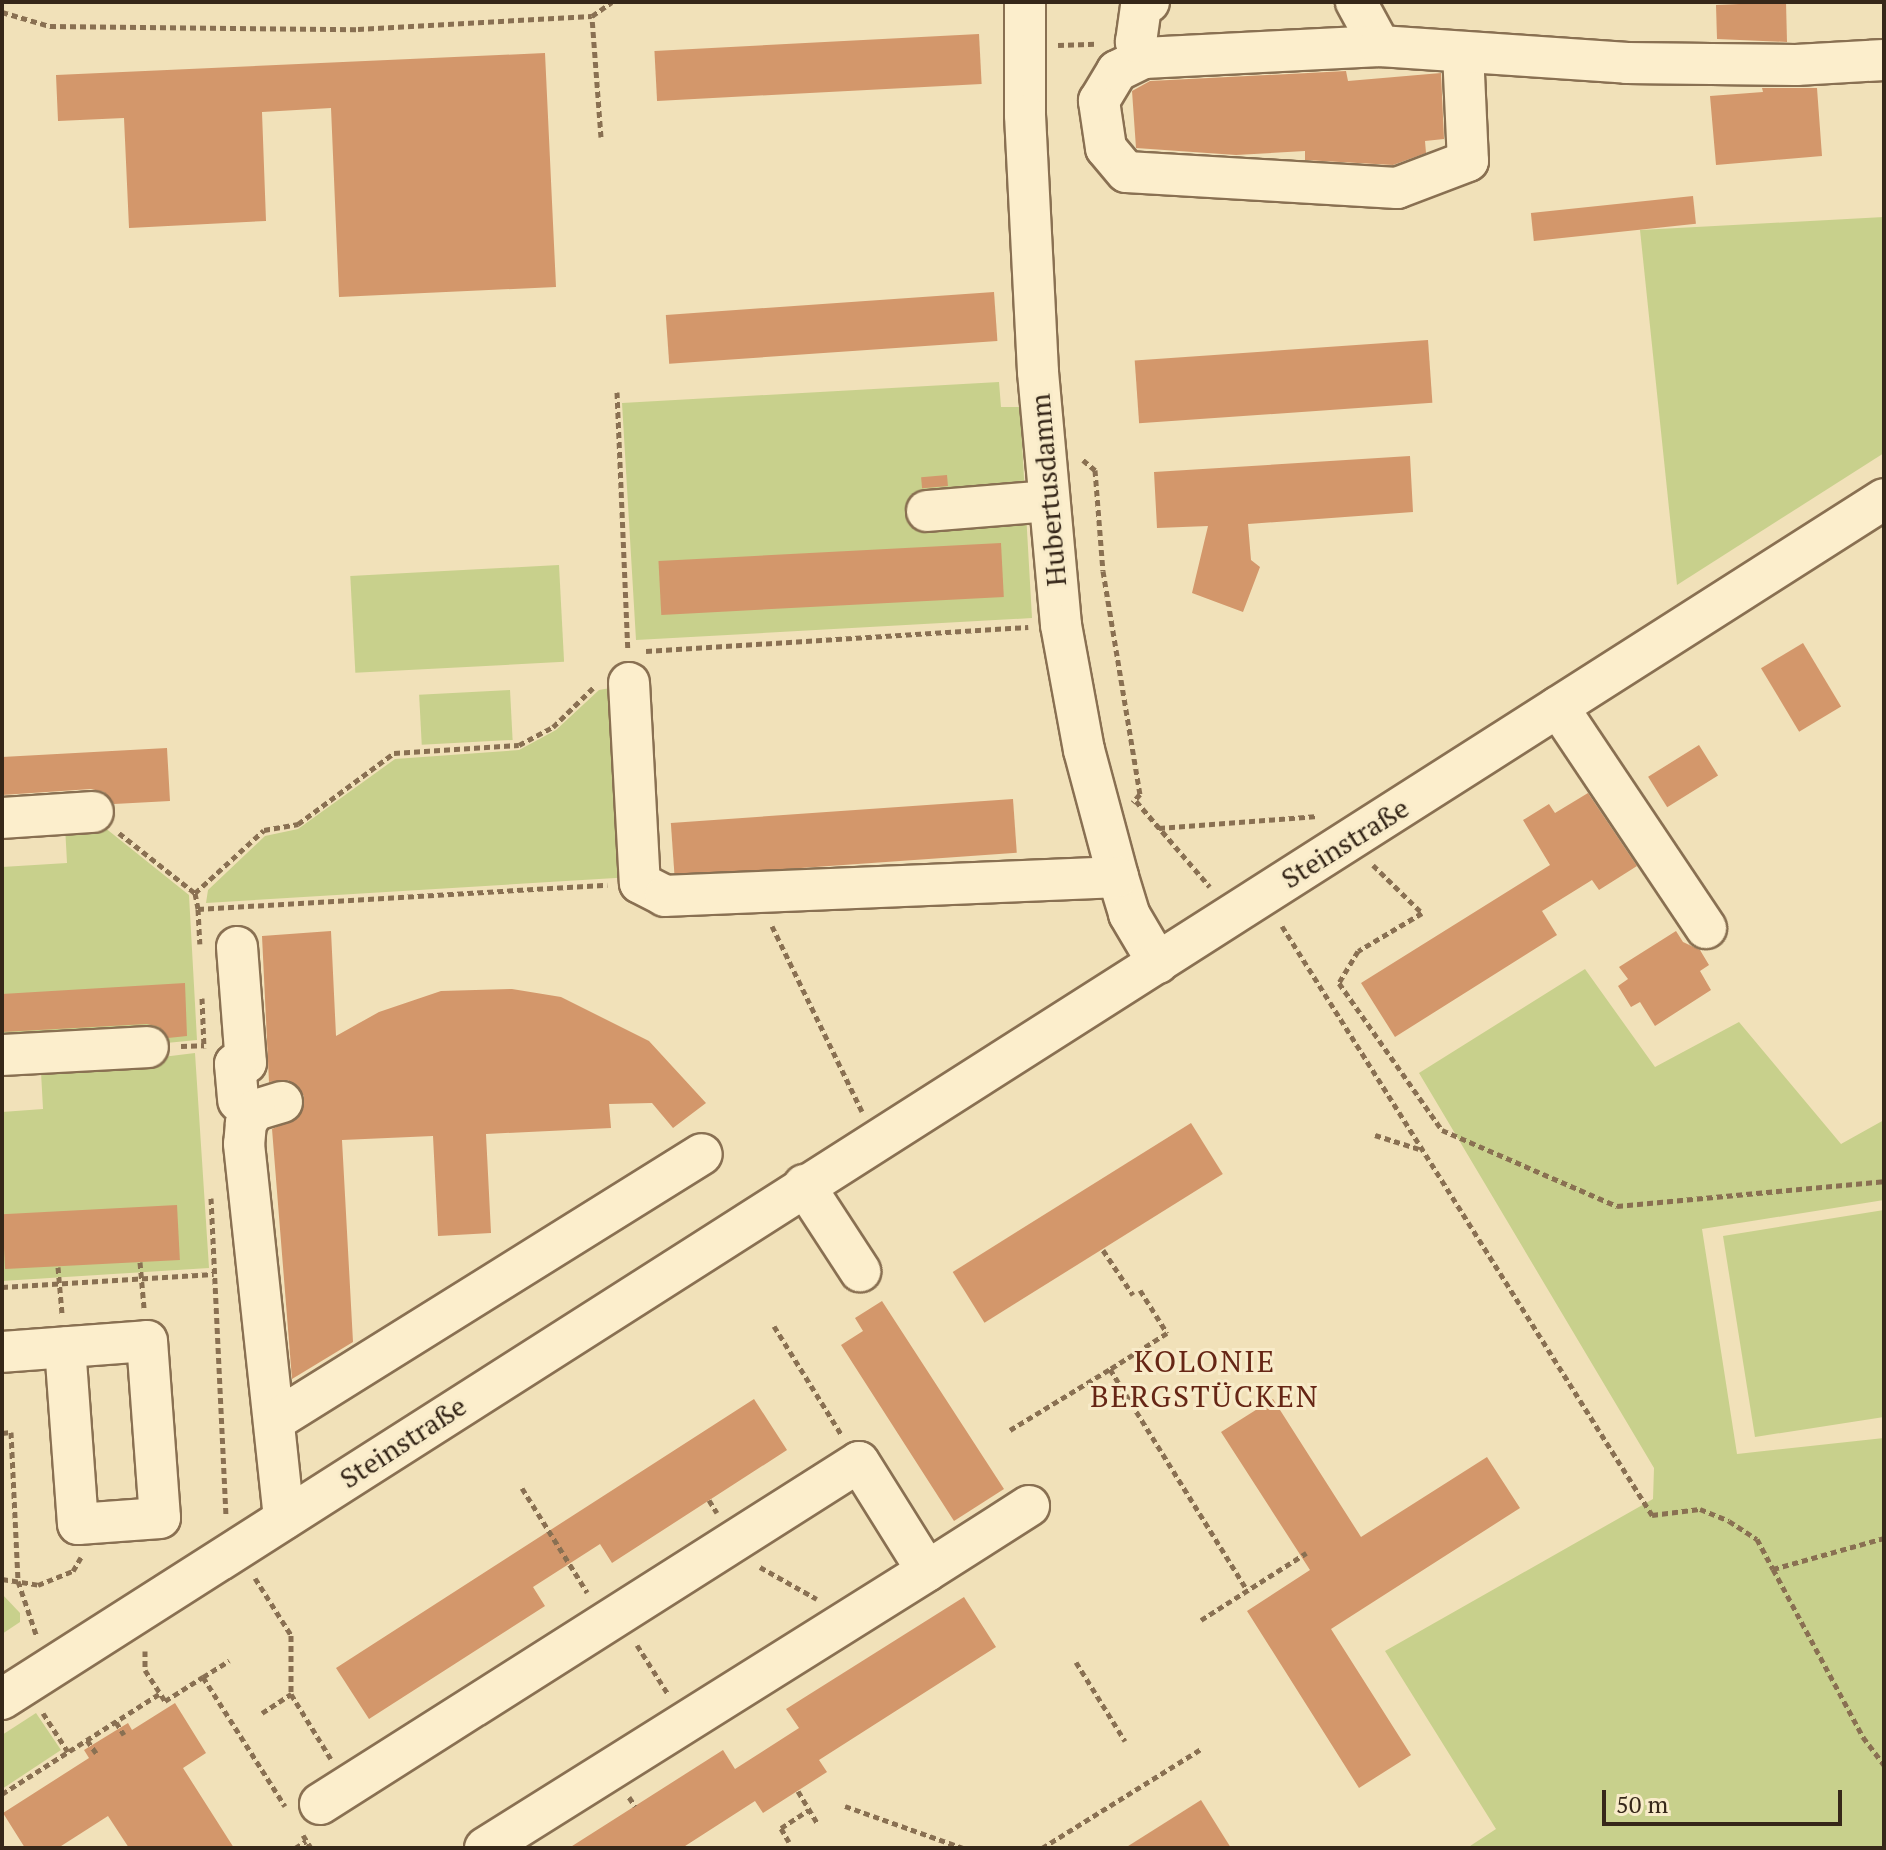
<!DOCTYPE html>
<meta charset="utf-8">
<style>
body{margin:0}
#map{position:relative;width:1886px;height:1850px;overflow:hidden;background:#f1e1b9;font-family:"PT Serif",serif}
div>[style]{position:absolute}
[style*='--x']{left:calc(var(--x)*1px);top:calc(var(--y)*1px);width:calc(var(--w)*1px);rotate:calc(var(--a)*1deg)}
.green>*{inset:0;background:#c8d08c;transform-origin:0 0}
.building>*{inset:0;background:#d3976b;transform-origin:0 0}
.path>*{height:5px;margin-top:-2.5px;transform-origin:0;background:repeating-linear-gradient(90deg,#897052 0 6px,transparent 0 10px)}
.roads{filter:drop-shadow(2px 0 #897052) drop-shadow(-2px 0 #897052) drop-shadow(0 2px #897052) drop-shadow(0 -2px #897052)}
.minor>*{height:40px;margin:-20px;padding:0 20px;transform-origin:20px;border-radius:20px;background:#fceecc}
span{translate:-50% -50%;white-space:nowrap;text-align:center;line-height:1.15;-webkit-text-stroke:6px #f8ebc9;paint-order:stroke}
.street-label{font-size:28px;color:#362719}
.neighbourhood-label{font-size:30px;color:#662615;letter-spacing:2px}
.frame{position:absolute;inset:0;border:4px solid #362719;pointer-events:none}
.scale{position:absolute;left:1602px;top:1790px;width:240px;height:36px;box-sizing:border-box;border:4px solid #362719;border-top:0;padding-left:10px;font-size:24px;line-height:28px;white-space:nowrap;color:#362719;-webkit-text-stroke:6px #f8ebc9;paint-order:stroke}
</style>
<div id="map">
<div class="green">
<div style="clip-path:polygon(1884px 217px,1884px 453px,1677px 585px,1640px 230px)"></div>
<div style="clip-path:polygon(999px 382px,1001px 407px,1020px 407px,1032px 618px,636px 640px,622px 403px)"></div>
<div style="left:559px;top:565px;width:97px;height:209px;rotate:87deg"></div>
<div style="clip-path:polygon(622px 686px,632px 877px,206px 903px,208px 890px,265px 836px,298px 829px,395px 759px,519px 750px,556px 730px,599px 690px)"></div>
<div style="left:510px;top:690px;width:50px;height:91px;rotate:87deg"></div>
<div style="clip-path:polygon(94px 819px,189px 895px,197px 1040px,2px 1059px,2px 867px,67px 863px,65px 826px)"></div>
<div style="clip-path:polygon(1585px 969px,1655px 1067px,1739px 1022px,1841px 1144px,1884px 1120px,1884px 1200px,1702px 1229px,1737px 1454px,1884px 1438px,1884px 1848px,1467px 1848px,1496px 1829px,1385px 1651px,1653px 1499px,1654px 1468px,1419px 1073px)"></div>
<div style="clip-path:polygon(195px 1053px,209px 1268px,2px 1281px,2px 1112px,43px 1109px,41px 1072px)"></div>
<div style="clip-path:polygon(1884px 1210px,1884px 1417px,1755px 1437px,1723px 1236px)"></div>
<div style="clip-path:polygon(2px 1594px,20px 1613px,20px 1622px,2px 1634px)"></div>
<div style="clip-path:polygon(36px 1713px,61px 1750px,2px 1789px,2px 1735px)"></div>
</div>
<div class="building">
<div style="clip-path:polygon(1786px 2px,1787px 42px,1717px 39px,1716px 5px)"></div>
<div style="left:979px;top:34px;width:50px;height:325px;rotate:87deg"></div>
<div style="clip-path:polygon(545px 53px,556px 287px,339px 297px,331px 108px,262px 112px,266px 221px,129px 228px,124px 118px,58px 121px,56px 75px)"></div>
<div style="clip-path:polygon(1346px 71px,1348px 81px,1441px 73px,1444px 139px,1425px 141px,1426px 153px,1393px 165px,1305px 160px,1305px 151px,1236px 155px,1136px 148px,1132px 91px,1150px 81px)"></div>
<div style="clip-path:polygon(1762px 88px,1817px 88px,1822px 156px,1716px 165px,1710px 96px,1763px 92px)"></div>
<div style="left:1693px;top:196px;width:28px;height:163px;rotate:84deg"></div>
<div style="left:994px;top:292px;width:49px;height:329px;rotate:86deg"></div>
<div style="left:1428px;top:340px;width:63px;height:294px;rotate:86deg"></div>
<div style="clip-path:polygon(1410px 456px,1413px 512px,1248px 524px,1251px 560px,1260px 567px,1243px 612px,1192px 593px,1208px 526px,1157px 528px,1154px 472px)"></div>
<div style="left:947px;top:475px;width:11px;height:26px;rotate:85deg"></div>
<div style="left:1001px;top:543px;width:54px;height:343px;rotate:87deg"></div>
<div style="left:1803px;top:643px;width:74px;height:49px;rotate:59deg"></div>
<div style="left:1699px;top:745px;width:36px;height:60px;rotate:58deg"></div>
<div style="clip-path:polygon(167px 748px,170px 801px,114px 804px,104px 792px,91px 789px,2px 795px,2px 757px)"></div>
<div style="clip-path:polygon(1588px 793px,1637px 866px,1599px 890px,1592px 880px,1542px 911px,1557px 935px,1395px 1037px,1361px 983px,1550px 865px,1523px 820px,1549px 804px,1555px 813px)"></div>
<div style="left:1013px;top:799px;width:54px;height:343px;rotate:86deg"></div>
<div style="clip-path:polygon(331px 931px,336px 1036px,379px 1012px,441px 991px,512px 989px,561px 997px,649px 1041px,706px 1103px,673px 1128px,652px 1103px,609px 1104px,611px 1128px,486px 1134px,491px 1233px,438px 1236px,433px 1136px,342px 1140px,353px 1342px,292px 1379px,272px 1129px,298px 1118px,304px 1096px,288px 1080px,269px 1082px,262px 936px)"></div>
<div style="clip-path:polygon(1676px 931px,1683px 942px,1700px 950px,1709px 965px,1700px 971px,1711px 990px,1655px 1026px,1640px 1002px,1631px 1007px,1618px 986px,1628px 979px,1619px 967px)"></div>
<div style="clip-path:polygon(185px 983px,187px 1036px,168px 1038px,159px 1027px,147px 1024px,2px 1032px,2px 994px)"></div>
<div style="left:1191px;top:1123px;width:60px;height:281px;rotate:58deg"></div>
<div style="left:177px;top:1205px;width:55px;height:175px;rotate:87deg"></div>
<div style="clip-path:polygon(882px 1301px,1004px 1489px,954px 1521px,841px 1345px,863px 1331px,855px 1318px)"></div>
<div style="clip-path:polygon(754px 1399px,787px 1450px,612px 1563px,600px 1544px,533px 1587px,545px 1606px,369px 1719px,336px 1668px)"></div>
<div style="clip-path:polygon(1273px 1399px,1361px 1537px,1487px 1457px,1520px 1508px,1331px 1629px,1411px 1755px,1359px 1788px,1247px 1611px,1310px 1570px,1221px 1432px)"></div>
<div style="clip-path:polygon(964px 1597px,996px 1647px,819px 1760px,827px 1772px,763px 1813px,755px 1801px,682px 1848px,569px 1848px,723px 1750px,735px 1769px,799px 1728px,786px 1709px)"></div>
<div style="clip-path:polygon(175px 1703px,206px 1753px,183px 1768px,234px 1848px,129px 1848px,108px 1816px,58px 1848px,25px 1848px,3px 1813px,89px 1758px,84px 1750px,128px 1723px,132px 1730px)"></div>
<div style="clip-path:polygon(1201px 1800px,1231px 1848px,1125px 1848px)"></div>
</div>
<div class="path">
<div style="--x:2;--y:12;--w:50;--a:16.3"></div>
<div style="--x:50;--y:26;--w:308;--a:0.6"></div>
<div style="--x:358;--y:29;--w:234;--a:-3.2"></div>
<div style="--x:1058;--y:45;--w:38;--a:-2"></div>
<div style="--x:601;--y:137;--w:121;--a:-94.3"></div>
<div style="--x:592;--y:16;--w:24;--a:-35"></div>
<div style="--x:617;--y:392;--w:258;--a:87.6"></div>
<div style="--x:1083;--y:460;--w:16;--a:40"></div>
<div style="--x:1095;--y:470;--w:101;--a:85.5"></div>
<div style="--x:1103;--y:571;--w:226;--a:80.6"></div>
<div style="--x:1140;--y:794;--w:11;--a:131"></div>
<div style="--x:646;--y:651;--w:383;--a:-3.6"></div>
<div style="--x:1136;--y:801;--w:113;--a:49.3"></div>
<div style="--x:1159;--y:828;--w:159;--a:-4.3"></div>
<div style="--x:119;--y:833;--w:97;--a:38.3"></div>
<div style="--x:195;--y:893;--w:16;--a:79"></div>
<div style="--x:198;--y:909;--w:410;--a:-3.4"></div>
<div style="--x:1373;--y:865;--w:69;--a:44.4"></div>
<div style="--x:1422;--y:913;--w:74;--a:149.3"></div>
<div style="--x:1358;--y:951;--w:37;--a:121"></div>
<div style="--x:1339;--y:983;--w:179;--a:55"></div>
<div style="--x:1442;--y:1130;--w:191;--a:23.5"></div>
<div style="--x:1617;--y:1206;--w:268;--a:-5.3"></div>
<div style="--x:195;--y:893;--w:93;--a:-42.4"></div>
<div style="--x:264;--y:830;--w:35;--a:-10"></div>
<div style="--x:298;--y:824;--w:119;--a:-36.5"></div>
<div style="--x:394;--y:753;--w:125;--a:-3.7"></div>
<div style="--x:519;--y:745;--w:38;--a:-28"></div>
<div style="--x:553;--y:727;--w:56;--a:-44.3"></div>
<div style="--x:198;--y:909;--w:35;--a:87"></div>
<div style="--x:772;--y:926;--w:206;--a:64.1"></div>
<div style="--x:1282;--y:926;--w:696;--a:57.86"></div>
<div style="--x:1652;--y:1515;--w:48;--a:-7.1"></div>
<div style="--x:1700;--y:1509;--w:31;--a:22"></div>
<div style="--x:1729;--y:1521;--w:33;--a:33"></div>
<div style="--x:1757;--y:1539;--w:34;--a:62"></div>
<div style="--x:1773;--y:1569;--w:115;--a:-15.6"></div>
<div style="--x:202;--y:998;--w:50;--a:87.7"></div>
<div style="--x:181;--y:1046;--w:23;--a:-2"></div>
<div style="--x:1375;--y:1135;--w:46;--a:17.7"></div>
<div style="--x:211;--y:1198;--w:317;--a:87.3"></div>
<div style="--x:1103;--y:1250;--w:54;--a:56.3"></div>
<div style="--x:140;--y:1262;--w:46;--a:85"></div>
<div style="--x:58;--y:1267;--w:47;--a:85.1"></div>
<div style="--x:2;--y:1287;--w:212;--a:-3.5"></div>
<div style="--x:1140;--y:1290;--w:51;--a:57.9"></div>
<div style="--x:1167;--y:1333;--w:67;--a:147.7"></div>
<div style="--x:1110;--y:1369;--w:260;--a:58.2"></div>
<div style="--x:774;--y:1326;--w:127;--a:58.2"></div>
<div style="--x:1010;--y:1430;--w:117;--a:-31.4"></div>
<div style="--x:2;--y:1433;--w:9;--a:-6"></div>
<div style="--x:11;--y:1432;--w:149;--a:87.3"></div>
<div style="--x:18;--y:1581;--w:59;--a:71.3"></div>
<div style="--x:522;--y:1488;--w:123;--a:58"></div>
<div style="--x:709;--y:1500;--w:15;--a:58"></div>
<div style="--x:760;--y:1567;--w:65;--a:29.3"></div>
<div style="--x:1773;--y:1569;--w:191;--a:61.8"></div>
<div style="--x:1863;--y:1737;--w:35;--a:53"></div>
<div style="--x:255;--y:1578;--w:67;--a:57.7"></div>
<div style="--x:291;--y:1635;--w:59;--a:90"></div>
<div style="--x:291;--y:1694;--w:76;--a:58.4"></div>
<div style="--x:2;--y:1579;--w:36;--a:9"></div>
<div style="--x:38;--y:1585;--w:38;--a:-22"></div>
<div style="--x:73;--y:1571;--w:16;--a:-60"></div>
<div style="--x:1201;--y:1620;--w:125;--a:-32.5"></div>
<div style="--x:637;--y:1645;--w:58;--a:57.7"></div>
<div style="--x:145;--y:1651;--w:19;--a:90"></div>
<div style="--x:145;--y:1670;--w:37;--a:57"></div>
<div style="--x:165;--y:1701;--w:45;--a:-32.3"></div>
<div style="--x:203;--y:1677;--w:153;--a:57.6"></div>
<div style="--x:1076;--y:1662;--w:93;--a:58.2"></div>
<div style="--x:203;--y:1677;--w:31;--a:-32"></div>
<div style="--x:43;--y:1713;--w:46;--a:57.3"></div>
<div style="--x:262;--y:1713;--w:35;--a:-33"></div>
<div style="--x:116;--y:1722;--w:15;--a:58"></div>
<div style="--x:87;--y:1740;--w:16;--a:55"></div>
<div style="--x:798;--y:1791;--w:37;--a:59"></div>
<div style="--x:2;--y:1794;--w:186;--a:-32.5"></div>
<div style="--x:629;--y:1797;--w:11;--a:56"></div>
<div style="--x:845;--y:1806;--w:125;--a:19.6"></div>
<div style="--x:303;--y:1835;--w:15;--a:58"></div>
<div style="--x:789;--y:1842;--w:16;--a:-120"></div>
<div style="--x:781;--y:1828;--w:33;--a:-33"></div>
<div style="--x:295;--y:1848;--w:13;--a:-32"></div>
<div style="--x:1042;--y:1848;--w:187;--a:-31.9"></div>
</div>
<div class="roads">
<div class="minor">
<div style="--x:1025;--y:2;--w:113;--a:90"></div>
<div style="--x:1025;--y:115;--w:257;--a:87.1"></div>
<div style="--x:1038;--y:372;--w:254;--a:84.8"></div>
<div style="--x:1061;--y:625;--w:127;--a:79.6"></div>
<div style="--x:1084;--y:750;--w:131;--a:75"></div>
<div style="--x:1118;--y:877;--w:39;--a:73"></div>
<div style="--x:1129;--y:914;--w:57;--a:59.4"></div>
<div style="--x:1356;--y:2;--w:50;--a:61.4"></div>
<div style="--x:1463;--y:52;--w:109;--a:87.4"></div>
<div style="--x:1468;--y:161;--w:76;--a:159.2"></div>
<div style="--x:1397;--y:188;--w:271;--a:-176.6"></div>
<div style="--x:1126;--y:172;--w:31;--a:-130"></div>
<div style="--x:1106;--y:148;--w:48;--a:-98.5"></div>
<div style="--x:1099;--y:101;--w:35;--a:-59"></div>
<div style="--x:1117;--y:71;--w:30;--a:-26"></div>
<div style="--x:1144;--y:58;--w:236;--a:-2.9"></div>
<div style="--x:1380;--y:46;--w:248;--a:3.9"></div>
<div style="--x:1627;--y:63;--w:169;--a:0.7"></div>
<div style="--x:1796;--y:65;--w:88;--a:-3.3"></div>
<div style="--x:1144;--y:58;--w:18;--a:-117"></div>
<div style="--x:1136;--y:42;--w:36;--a:-82"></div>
<div style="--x:1141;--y:6;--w:9;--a:-27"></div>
<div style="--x:927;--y:511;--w:121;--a:-4.7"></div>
<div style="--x:629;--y:683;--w:200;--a:86.9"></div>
<div style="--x:640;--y:883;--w:28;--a:27"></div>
<div style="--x:665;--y:896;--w:453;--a:-2.4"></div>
<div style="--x:1558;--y:707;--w:266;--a:56.2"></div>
<div style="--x:2;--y:818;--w:91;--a:-3.8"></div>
<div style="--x:237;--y:947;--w:116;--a:85.6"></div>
<div style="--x:246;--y:1063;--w:11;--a:175"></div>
<div style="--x:235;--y:1064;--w:37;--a:85"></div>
<div style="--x:2;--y:1055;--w:146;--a:-3.1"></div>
<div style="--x:282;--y:1102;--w:28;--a:163"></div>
<div style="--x:255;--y:1110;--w:16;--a:125"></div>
<div style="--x:246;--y:1123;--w:21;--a:95"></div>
<div style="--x:244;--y:1144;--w:377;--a:83.9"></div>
<div style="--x:804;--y:1185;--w:103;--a:56.9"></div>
<div style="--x:2;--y:1352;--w:145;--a:-4.3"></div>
<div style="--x:147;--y:1341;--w:177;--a:85.8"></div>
<div style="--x:160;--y:1518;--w:82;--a:175.8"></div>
<div style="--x:78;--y:1524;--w:177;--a:-94.2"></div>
<div style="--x:274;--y:1421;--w:504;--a:-31.96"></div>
<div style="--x:2;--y:1699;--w:2232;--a:-32.52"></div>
<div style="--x:320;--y:1804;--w:638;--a:-32.4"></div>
<div style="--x:859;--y:1462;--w:128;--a:58"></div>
<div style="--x:927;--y:1571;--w:121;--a:-32.5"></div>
<div style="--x:485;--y:1848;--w:522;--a:-32.08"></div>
</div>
</div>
<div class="street-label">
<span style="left:1048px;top:490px;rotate:-95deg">Hubertusdamm</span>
<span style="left:1345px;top:843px;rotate:-32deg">Steinstraße</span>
<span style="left:403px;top:1442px;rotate:-33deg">Steinstraße</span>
</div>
<div class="neighbourhood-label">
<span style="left:1205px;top:1378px">KOLONIE<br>BERGSTÜCKEN</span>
</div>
<div class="frame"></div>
<div class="scale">50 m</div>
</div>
